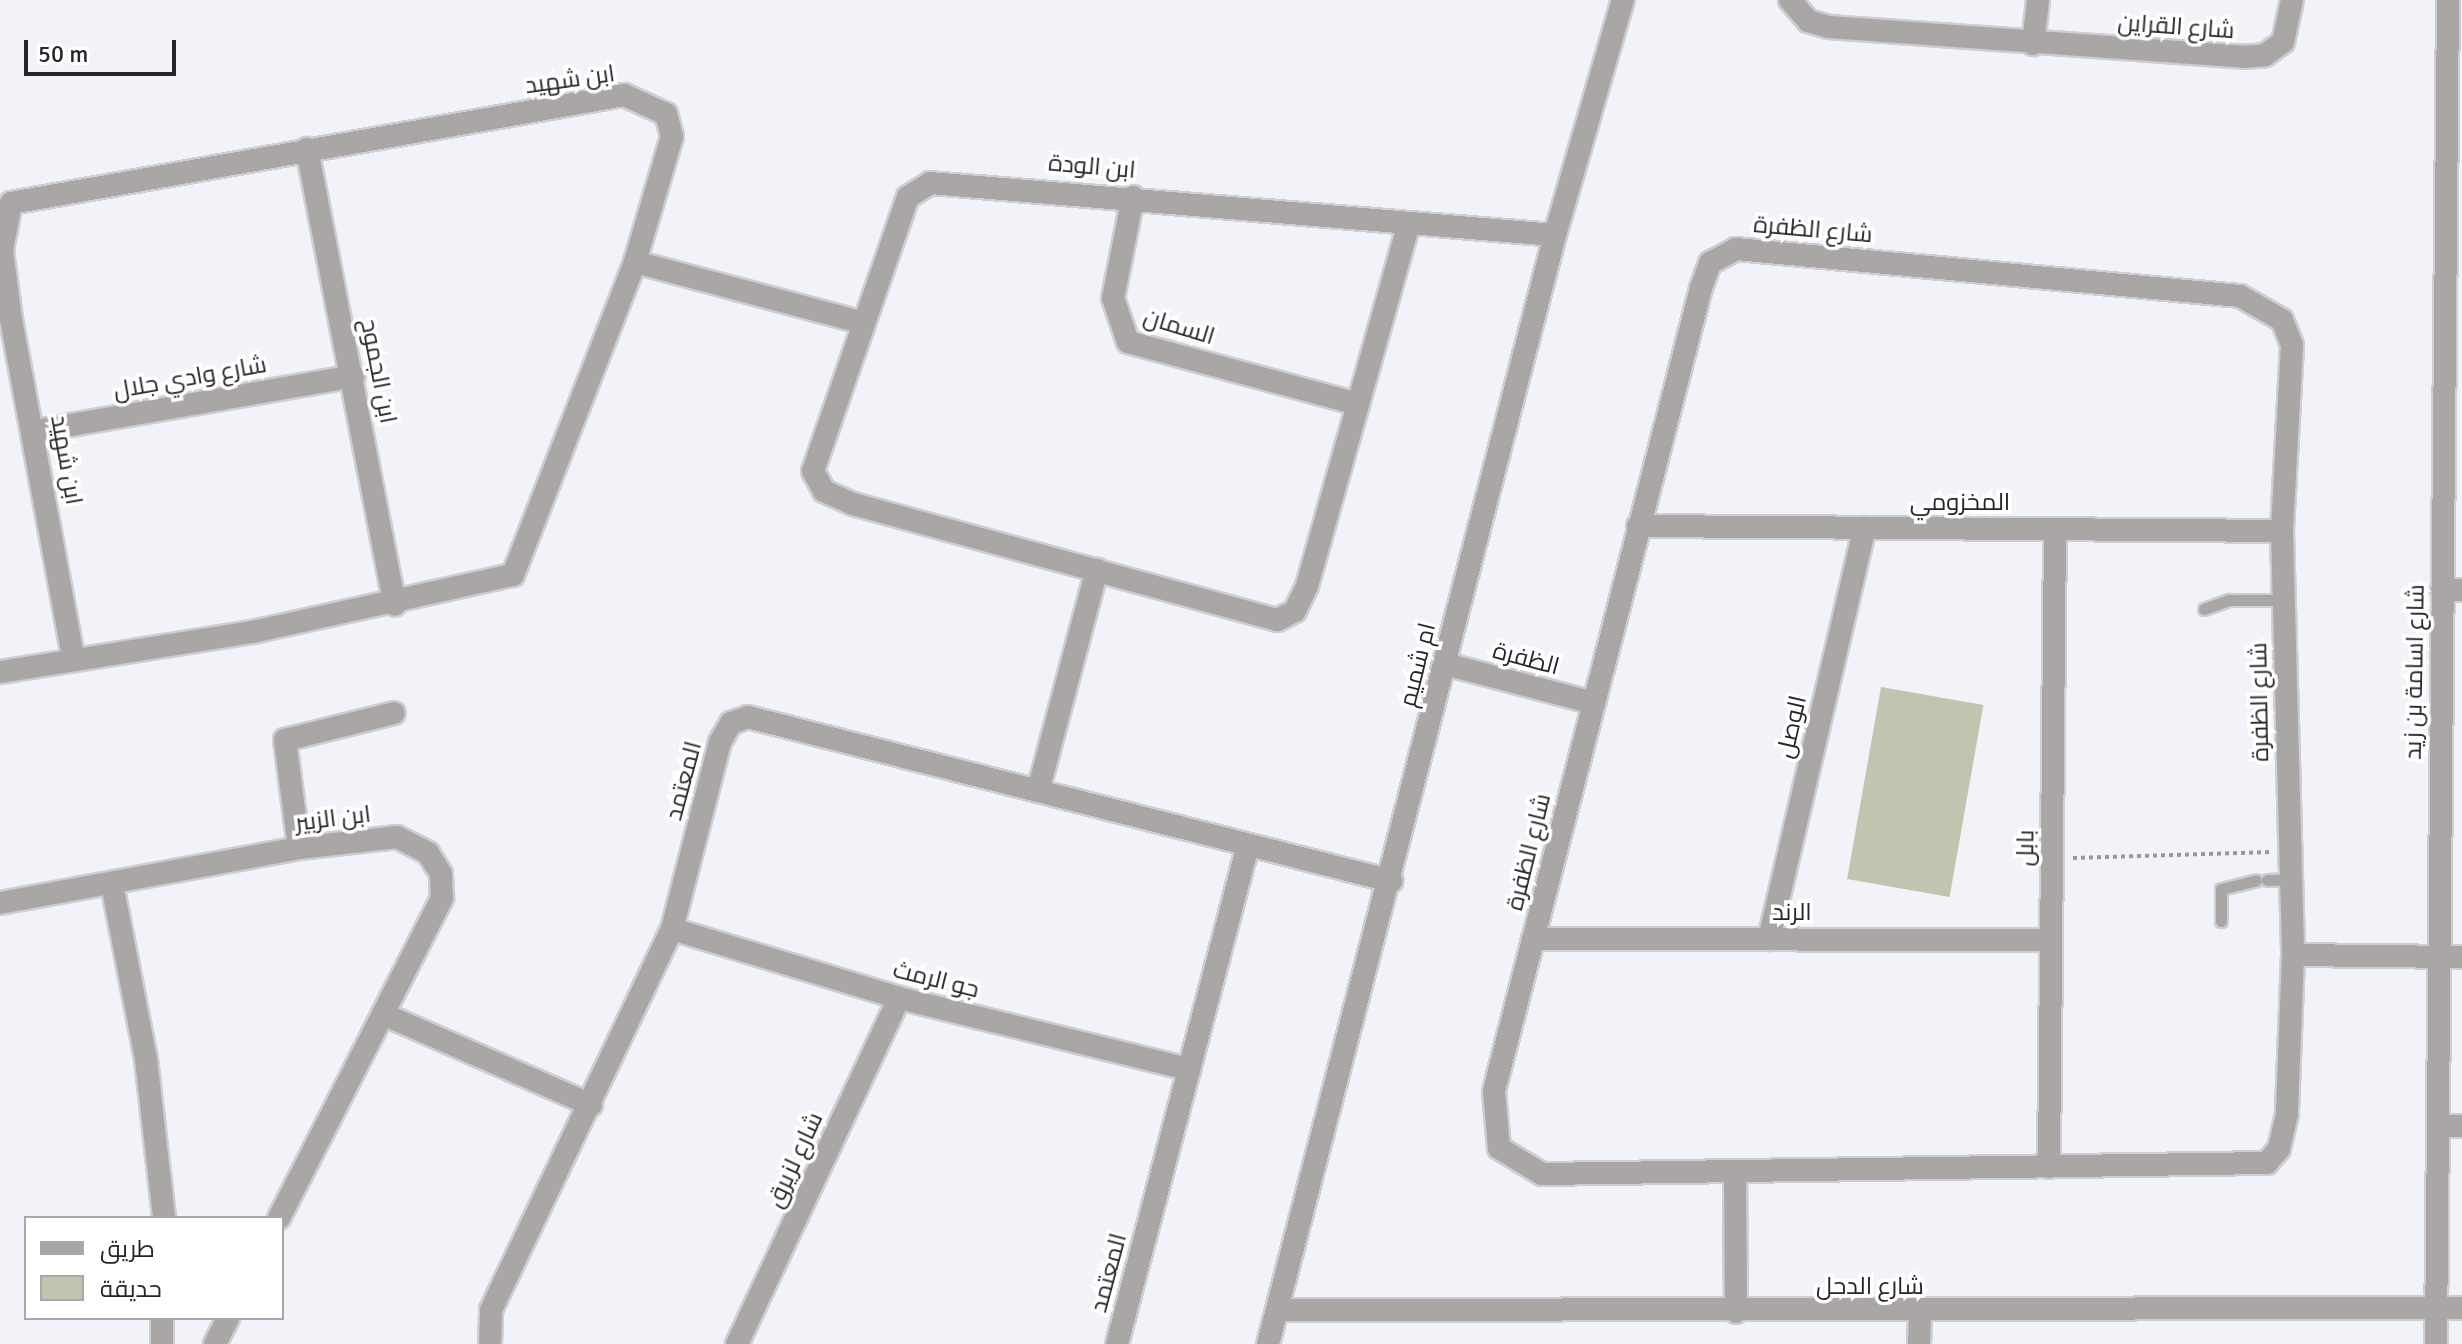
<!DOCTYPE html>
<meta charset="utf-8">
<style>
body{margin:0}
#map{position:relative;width:2462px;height:1344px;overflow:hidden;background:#f1f3f9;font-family:Signika,Cairo,sans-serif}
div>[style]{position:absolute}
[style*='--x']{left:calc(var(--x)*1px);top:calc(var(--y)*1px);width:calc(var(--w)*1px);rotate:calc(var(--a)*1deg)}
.green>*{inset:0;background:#c2c4b0;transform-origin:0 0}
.path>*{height:4px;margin-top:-2px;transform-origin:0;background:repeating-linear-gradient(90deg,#98999d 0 4px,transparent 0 8px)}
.roads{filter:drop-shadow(2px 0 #ccced3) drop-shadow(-2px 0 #ccced3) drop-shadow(0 2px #ccced3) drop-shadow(0 -2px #ccced3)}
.service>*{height:11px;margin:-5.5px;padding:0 5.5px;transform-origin:5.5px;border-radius:5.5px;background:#a9a6a5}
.minor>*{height:22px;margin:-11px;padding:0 11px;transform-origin:11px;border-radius:11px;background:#a9a6a5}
.tertiary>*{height:22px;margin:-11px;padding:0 11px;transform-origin:11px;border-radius:11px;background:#a9a6a5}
span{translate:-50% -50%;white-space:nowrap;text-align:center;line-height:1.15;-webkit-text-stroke:7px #fff;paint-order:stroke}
.street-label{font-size:24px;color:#262628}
.legend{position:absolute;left:24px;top:1216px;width:260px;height:104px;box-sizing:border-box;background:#fff;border:2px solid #a8a8a9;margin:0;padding:10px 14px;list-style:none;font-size:24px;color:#262628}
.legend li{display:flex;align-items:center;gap:16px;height:40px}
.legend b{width:40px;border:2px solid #a8a8a9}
.scale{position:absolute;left:24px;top:40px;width:152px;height:36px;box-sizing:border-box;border:4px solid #262628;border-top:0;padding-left:10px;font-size:24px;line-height:28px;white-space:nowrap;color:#262628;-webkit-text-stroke:6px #fff;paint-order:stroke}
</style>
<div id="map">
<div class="green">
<div style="left:1881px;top:687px;width:104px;height:195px;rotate:10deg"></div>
</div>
<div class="path">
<div style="--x:2073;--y:858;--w:199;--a:-1.7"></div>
</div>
<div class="roads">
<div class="service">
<div style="--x:2204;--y:609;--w:27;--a:-20"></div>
<div style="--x:2229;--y:600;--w:55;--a:0"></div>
<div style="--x:2267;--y:880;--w:24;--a:-2"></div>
<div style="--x:2221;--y:921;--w:32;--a:-90"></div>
<div style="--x:2221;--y:889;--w:36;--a:-14"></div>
</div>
<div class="minor">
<div style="--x:1790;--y:0;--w:28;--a:49"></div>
<div style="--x:1808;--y:21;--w:22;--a:16"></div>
<div style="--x:1829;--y:27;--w:416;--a:4.1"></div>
<div style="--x:2244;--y:57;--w:21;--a:-5"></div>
<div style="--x:2265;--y:55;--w:22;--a:-36"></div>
<div style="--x:2283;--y:42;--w:43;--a:-77.9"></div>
<div style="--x:2033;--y:44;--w:44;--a:-83.5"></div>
<div style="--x:307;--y:149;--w:464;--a:79.1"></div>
<div style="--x:1133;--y:197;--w:103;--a:101.2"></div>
<div style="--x:1113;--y:298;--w:46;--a:71.2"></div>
<div style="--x:1128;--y:342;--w:238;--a:15.1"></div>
<div style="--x:1409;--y:223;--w:377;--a:105.7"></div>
<div style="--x:1307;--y:586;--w:28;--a:116"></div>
<div style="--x:1295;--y:611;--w:20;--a:153"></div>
<div style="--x:1277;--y:620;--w:440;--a:-164.7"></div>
<div style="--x:853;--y:504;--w:32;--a:-156"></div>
<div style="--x:824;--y:491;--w:23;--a:-119"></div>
<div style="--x:813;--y:471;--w:290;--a:-70.9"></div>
<div style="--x:908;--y:197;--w:26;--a:-32"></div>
<div style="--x:930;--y:183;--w:627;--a:4.76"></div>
<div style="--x:1736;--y:249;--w:506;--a:5.33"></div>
<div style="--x:2240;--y:296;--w:48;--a:29.7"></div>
<div style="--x:2282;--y:320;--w:27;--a:68"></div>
<div style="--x:2292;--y:345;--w:186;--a:93.1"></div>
<div style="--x:2282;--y:531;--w:424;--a:88.5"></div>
<div style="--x:2293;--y:955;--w:159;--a:92.2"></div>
<div style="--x:2287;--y:1114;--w:36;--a:103"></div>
<div style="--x:2279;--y:1149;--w:18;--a:131"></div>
<div style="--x:2267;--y:1163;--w:725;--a:179.13"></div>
<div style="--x:1542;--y:1174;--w:50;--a:-148.8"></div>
<div style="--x:1499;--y:1148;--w:57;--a:-95"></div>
<div style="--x:1494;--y:1091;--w:829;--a:-75.54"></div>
<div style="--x:1701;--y:288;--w:27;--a:-70"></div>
<div style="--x:1710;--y:263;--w:30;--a:-28"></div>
<div style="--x:635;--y:262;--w:237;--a:14.9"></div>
<div style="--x:36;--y:431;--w:322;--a:-9.8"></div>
<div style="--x:1638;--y:526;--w:644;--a:0.44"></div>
<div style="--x:2442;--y:590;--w:20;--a:0"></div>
<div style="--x:1445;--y:664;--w:154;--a:14.7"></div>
<div style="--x:0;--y:672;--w:256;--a:-9"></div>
<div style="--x:253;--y:632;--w:266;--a:-12.4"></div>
<div style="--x:513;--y:575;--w:336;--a:-68.7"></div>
<div style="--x:635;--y:262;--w:131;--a:-73.6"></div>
<div style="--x:672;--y:136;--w:23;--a:-105"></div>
<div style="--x:666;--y:114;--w:46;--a:-155.7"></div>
<div style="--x:624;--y:95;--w:622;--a:170.01"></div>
<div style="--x:11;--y:203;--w:48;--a:100.8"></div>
<div style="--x:2;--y:250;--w:70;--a:82.6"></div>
<div style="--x:11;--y:319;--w:344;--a:79.6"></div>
<div style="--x:1038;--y:791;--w:229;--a:-75.1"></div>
<div style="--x:299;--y:848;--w:109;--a:-97.4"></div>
<div style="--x:285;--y:740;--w:112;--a:-13.9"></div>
<div style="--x:112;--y:884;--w:178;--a:79"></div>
<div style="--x:146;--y:1059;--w:160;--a:83.5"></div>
<div style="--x:0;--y:903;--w:304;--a:-10.4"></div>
<div style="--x:299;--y:848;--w:99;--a:-6.4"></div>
<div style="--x:397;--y:837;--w:35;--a:27"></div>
<div style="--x:428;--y:853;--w:25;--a:58"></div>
<div style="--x:441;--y:874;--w:24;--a:88"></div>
<div style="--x:442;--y:898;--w:359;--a:117"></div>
<div style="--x:672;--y:929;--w:237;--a:16.9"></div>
<div style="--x:899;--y:998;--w:299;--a:13.8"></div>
<div style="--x:1533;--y:939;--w:518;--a:0.11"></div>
<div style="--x:1769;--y:939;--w:422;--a:-76.9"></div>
<div style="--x:2293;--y:955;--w:169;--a:0.7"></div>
<div style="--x:383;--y:1014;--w:227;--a:23.6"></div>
<div style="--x:2438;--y:1126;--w:24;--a:0"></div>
<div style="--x:2049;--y:1167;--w:638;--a:-89.46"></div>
<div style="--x:1735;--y:1171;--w:141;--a:89.6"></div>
<div style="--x:1277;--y:1310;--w:1185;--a:-0.1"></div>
<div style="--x:162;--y:1344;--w:26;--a:-90"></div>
<div style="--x:215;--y:1344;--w:29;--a:-63"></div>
<div style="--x:490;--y:1344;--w:34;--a:-88"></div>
<div style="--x:491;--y:1310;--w:422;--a:-64.6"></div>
<div style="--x:672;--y:929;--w:193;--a:-75.6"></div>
<div style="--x:720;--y:742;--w:22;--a:-60"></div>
<div style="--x:731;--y:723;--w:18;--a:-19"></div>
<div style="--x:748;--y:717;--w:664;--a:14.31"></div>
<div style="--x:737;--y:1344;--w:382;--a:-64.9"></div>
<div style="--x:1117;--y:1344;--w:516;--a:-75.29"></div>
<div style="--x:1268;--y:1344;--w:1146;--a:-75.49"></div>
<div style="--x:1555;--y:235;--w:245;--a:-73.9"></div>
<div style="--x:1919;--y:1344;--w:30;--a:-88"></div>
</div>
<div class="tertiary">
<div style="--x:2436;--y:1344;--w:1344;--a:-89.49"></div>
</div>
</div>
<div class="street-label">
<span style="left:2176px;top:27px;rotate:4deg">شارع القراين</span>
<span style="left:570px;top:80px;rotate:-8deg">ابن شهيد</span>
<span style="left:1092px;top:167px;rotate:5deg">ابن الودة</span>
<span style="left:1813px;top:230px;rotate:5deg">شارع الظفرة</span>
<span style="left:1179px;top:327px;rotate:17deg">السمان</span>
<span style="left:378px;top:371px;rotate:79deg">ابن الجموح</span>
<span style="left:190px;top:378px;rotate:-10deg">شارع وادي جلال</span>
<span style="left:66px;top:460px;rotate:80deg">ابن شهيد</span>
<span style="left:1960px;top:503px">المخزومي</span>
<span style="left:1526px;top:659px;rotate:15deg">الظفرة</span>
<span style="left:1418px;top:665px;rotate:-76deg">ام شميم</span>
<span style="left:2415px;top:672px;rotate:-89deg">شارع اسامة بن زيد</span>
<span style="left:2260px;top:702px;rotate:-91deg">شارع الظفرة</span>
<span style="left:1792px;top:727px;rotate:-77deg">الوصل</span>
<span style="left:684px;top:781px;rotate:-75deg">المعتمد</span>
<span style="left:333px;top:819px;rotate:-7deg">ابن الزبير</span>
<span style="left:2026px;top:848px;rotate:-89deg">بابل</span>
<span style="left:1529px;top:852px;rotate:-76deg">شارع الظفرة</span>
<span style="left:1792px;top:913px">الرند</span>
<span style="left:936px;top:980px;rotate:14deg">جو الرمث</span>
<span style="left:795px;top:1160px;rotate:-65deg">شارع لزيرق</span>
<span style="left:1109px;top:1273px;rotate:-75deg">المعتمد</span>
<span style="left:1870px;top:1287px">شارع الدحل</span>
</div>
<ul class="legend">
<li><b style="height:10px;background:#a9a6a5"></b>طريق</li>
<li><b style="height:22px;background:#c2c4b0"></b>حديقة</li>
</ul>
<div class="scale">50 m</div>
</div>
